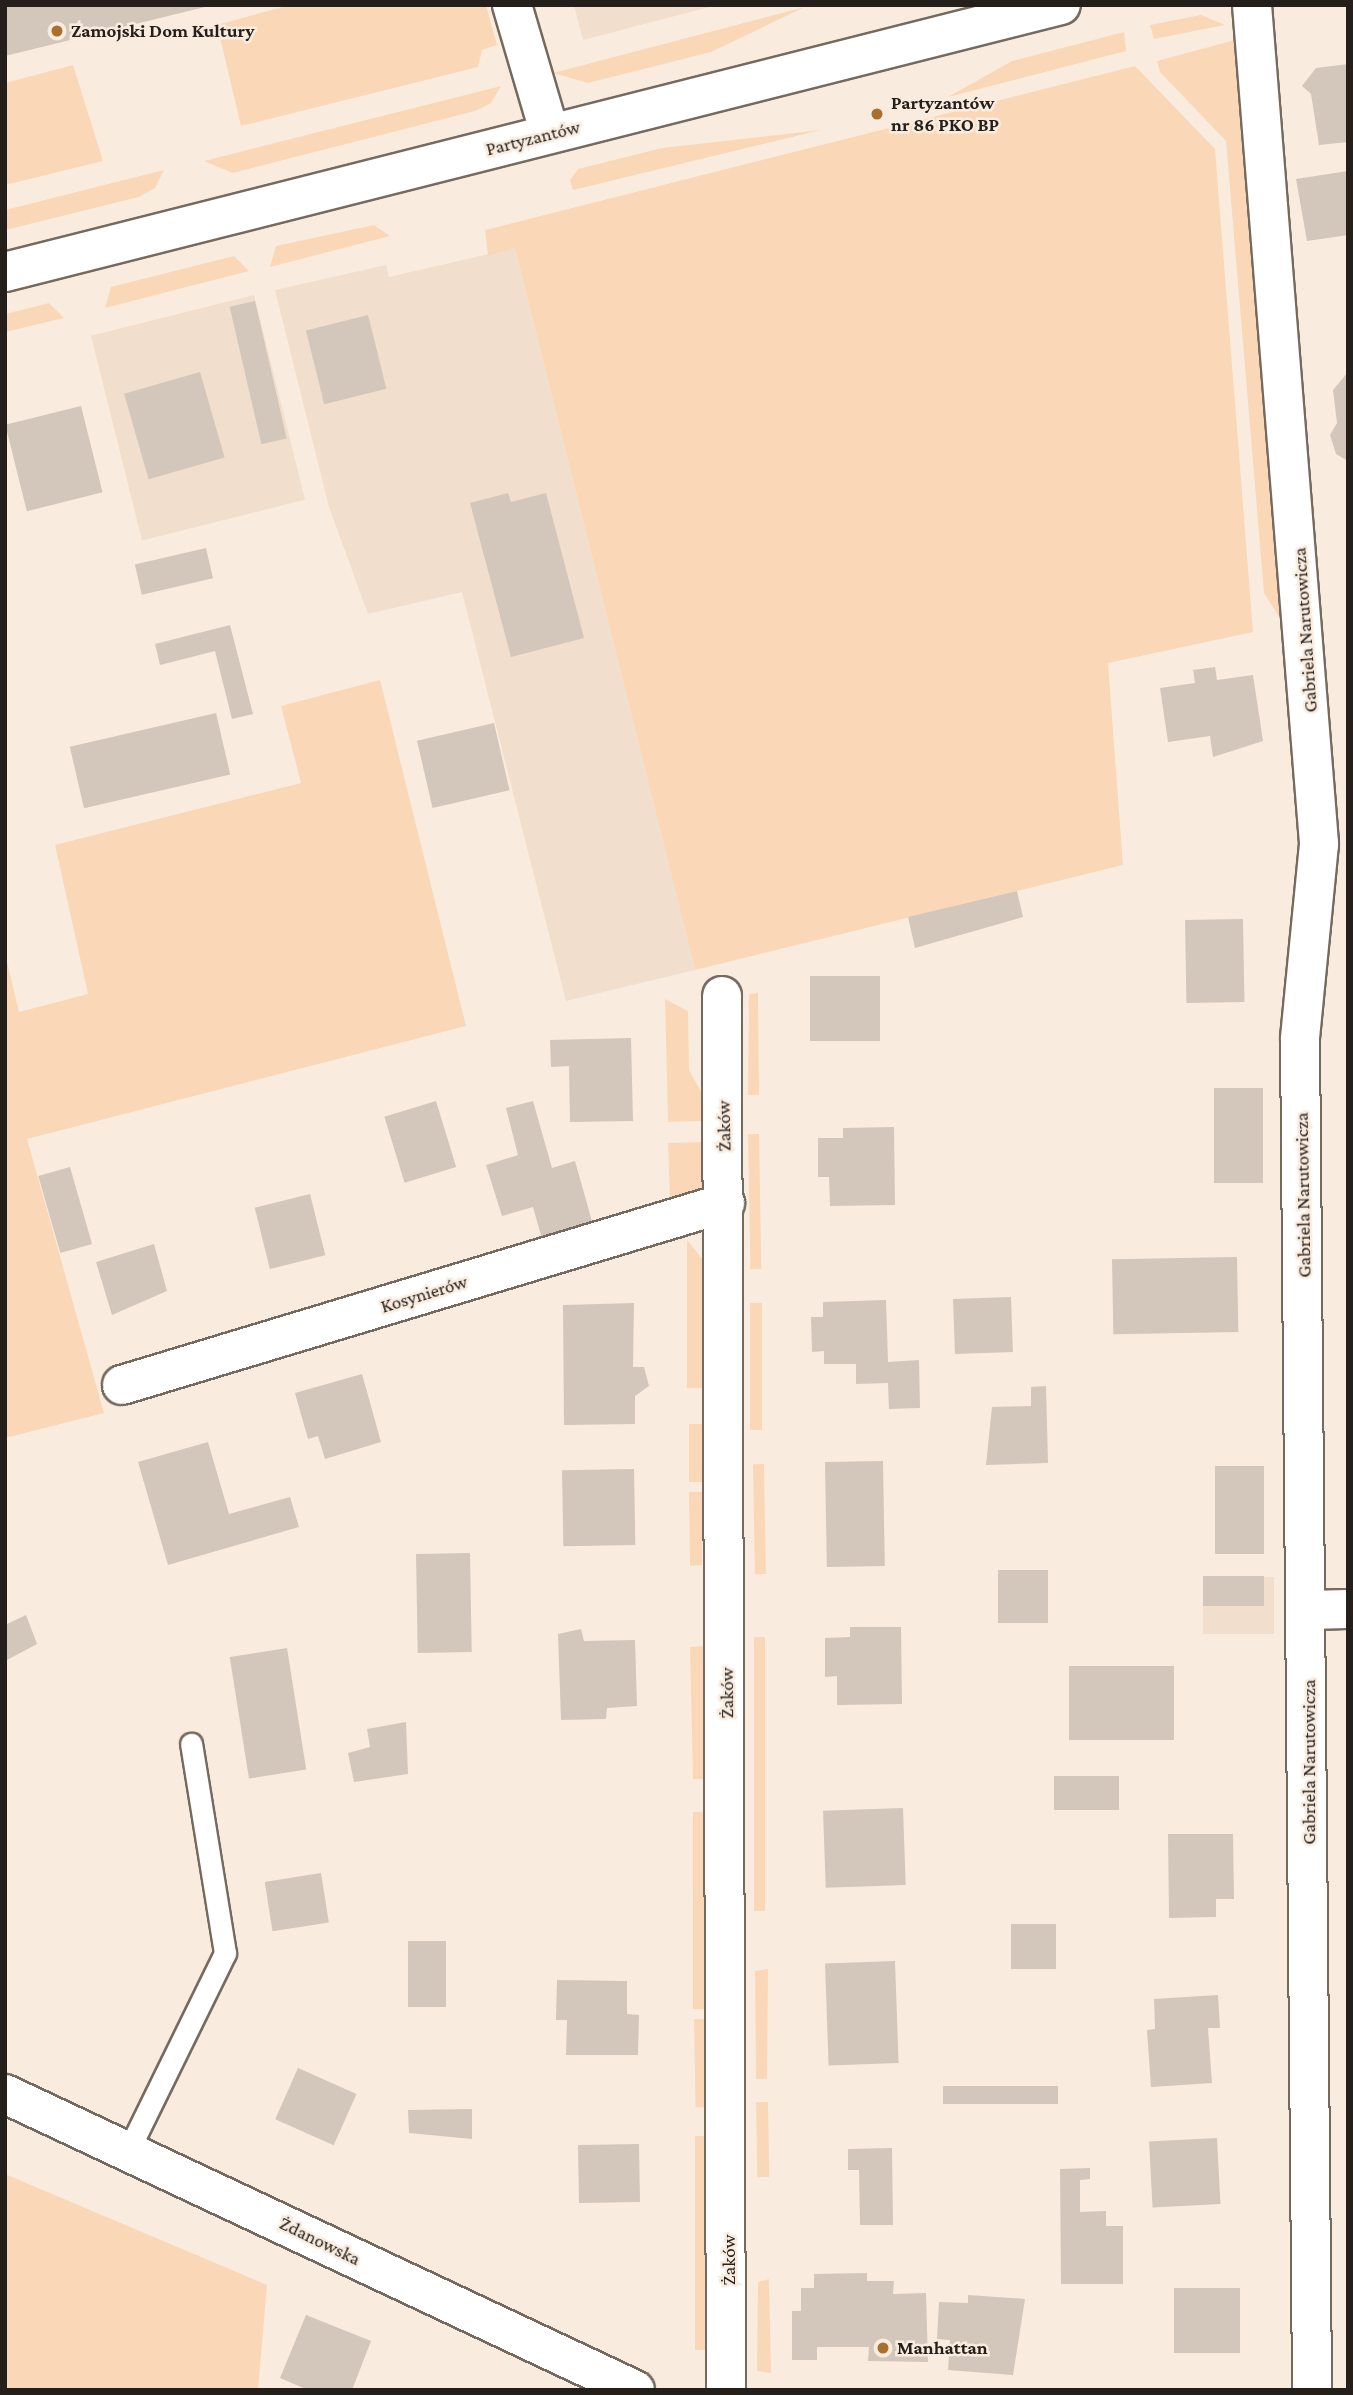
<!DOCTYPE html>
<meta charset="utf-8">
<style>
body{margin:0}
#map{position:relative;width:1353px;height:2395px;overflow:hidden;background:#f9ecdf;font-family:"Crimson Pro",serif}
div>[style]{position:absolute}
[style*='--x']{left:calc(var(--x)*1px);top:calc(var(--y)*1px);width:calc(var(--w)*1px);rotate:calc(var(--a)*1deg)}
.built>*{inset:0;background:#f1decc;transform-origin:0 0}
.green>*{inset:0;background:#fad8b7;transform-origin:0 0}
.building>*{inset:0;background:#d3c6ba;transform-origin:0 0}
.roads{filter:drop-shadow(2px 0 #756a5f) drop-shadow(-2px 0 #756a5f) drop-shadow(0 2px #756a5f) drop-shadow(0 -2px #756a5f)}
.lane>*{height:21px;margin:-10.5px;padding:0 10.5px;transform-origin:10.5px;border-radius:10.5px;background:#fff}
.street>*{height:38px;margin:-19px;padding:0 19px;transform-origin:19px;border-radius:19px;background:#fff}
.secondary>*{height:38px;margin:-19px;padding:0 19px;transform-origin:19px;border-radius:19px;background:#fff}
.dots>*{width:19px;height:19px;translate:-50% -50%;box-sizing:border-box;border:4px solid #f9ecdf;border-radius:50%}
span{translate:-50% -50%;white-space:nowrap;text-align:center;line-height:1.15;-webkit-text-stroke:5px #f9ecdf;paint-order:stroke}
.poi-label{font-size:19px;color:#241f1a;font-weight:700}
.left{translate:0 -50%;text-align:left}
.street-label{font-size:19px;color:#241f1a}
.frame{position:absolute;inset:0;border:7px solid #241f1a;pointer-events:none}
</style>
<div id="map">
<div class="built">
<div style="clip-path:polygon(574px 5px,717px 5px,583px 40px)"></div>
<div style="clip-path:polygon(515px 248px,695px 970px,566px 1001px,462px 592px,368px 614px,329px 507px,275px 290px,386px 265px,389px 277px)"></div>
<div style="left:254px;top:295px;width:211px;height:168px;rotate:76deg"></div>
<div style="left:1203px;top:1577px;width:71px;height:57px"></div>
</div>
<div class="green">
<div style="clip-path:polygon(290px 5px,486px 5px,497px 45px,482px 50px,478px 67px,241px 126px,217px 25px)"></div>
<div style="clip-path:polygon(805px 7px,711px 52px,588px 83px,553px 73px)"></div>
<div style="clip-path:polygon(1201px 15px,1225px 25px,1154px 39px,1150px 25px)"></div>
<div style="clip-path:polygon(1124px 32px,1126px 51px,948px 97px,1012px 61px)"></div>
<div style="clip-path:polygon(1235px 40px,1238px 47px,1283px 623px,1264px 593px,1226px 141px,1160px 72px,1157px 61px)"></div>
<div style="clip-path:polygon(73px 65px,103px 161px,5px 185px,5px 83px)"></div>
<div style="clip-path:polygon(1135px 66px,1215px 149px,1253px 632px,1108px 663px,1123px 865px,695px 970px,515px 248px,488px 256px,485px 230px)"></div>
<div style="clip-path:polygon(501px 86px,491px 103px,475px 111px,233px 173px,204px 161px)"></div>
<div style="clip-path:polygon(821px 130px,573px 190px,570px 180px,578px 169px,662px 148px)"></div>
<div style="clip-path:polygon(164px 170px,155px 188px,139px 197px,5px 230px,5px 210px)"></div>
<div style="clip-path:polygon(374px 225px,390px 236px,270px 267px,276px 246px)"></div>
<div style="clip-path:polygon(234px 256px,249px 271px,105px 308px,111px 287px)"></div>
<div style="clip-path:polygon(49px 303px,64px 318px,5px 332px,5px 314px)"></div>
<div style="clip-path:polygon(380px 680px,466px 1026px,27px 1139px,104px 1413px,5px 1438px,5px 953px,19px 1012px,88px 994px,55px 845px,301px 783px,281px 706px)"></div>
<div style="clip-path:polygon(758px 993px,759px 1095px,748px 1095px,749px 994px)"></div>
<div style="clip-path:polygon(665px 999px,688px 1011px,689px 1070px,703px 1095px,702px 1121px,668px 1122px)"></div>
<div style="left:759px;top:1134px;width:135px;height:11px;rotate:89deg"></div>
<div style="clip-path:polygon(702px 1142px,703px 1190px,670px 1201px,668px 1143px)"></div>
<div style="clip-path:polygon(687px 1240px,704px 1261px,704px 1388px,687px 1388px)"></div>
<div style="left:750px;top:1303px;width:12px;height:127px"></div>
<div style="left:689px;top:1424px;width:13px;height:58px"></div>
<div style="left:764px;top:1464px;width:110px;height:11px;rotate:89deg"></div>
<div style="clip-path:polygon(689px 1492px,703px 1492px,702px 1565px,690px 1566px)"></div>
<div style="left:754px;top:1637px;width:11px;height:274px"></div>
<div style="clip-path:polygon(704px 1646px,705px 1779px,693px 1779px,690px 1647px)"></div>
<div style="left:693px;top:1812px;width:12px;height:197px"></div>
<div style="clip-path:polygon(768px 1969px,767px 2079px,756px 2079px,755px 1971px)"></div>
<div style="left:706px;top:2019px;width:88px;height:12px;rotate:89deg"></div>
<div style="left:768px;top:2102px;width:75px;height:12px;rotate:89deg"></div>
<div style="left:695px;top:2136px;width:12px;height:214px"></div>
<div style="clip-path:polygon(5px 2174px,267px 2285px,258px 2390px,5px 2390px)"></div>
<div style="clip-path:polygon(769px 2279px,771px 2373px,757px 2371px,758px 2282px)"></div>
</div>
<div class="building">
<div style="clip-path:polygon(5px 5px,209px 5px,209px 6px,5px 56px)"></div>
<div style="clip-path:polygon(1348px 64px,1348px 142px,1319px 145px,1311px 94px,1302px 86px,1316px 68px)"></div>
<div style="clip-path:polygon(1348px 171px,1348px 235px,1307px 241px,1296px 179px)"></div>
<div style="left:255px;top:301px;width:141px;height:26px;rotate:77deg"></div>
<div style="left:368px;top:315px;width:76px;height:64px;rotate:76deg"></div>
<div style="left:200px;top:372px;width:89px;height:79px;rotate:74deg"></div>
<div style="clip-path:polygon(1348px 372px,1348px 461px,1336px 454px,1330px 435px,1337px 423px,1333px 390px)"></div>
<div style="left:81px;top:406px;width:89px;height:78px;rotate:76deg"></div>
<div style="clip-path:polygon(508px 493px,511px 502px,546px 493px,584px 638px,511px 657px,470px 503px)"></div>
<div style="left:206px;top:548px;width:31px;height:73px;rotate:77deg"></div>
<div style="clip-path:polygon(230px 625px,253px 714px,232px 719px,215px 651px,160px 665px,155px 644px)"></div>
<div style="clip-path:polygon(1215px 667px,1217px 680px,1253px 675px,1263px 741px,1213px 757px,1210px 736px,1168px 742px,1160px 688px,1195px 683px,1193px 670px)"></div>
<div style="left:216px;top:713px;width:63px;height:150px;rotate:77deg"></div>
<div style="left:494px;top:723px;width:69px;height:79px;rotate:77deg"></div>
<div style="clip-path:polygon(1017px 891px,1023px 917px,915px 948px,908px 917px)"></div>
<div style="left:1243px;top:919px;width:83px;height:58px;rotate:89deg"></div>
<div style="left:810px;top:976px;width:70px;height:65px"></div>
<div style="clip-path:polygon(631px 1038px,633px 1121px,570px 1122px,569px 1066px,551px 1067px,550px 1040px)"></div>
<div style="left:1214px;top:1088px;width:49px;height:95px"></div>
<div style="left:436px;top:1101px;width:69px;height:54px;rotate:73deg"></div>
<div style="clip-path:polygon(533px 1101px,552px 1168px,575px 1161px,593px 1225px,542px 1239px,533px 1207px,502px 1216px,486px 1165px,518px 1155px,506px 1108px)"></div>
<div style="clip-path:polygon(894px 1127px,895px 1205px,830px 1206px,829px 1177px,818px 1177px,818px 1138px,843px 1138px,843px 1128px)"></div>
<div style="left:70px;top:1167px;width:80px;height:33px;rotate:74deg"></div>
<div style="left:310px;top:1194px;width:63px;height:57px;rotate:76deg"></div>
<div style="clip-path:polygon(154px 1244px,167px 1291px,112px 1315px,96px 1262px)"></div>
<div style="left:1237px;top:1257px;width:75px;height:125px;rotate:89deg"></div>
<div style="left:1011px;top:1297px;width:55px;height:58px;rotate:88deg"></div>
<div style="clip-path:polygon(886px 1300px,888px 1362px,919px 1360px,920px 1408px,889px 1409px,888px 1383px,856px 1384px,856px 1364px,824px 1364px,824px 1351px,812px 1352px,811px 1317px,823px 1317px,823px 1302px)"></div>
<div style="clip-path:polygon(634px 1303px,633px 1367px,644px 1367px,649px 1386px,635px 1396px,635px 1424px,564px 1425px,563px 1305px)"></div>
<div style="clip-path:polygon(362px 1374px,381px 1442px,325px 1459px,318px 1436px,308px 1439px,295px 1393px)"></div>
<div style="clip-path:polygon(1046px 1386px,1048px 1463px,986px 1465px,992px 1407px,1031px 1406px,1031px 1387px)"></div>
<div style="clip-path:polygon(208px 1442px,229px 1514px,290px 1497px,299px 1527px,168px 1565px,138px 1462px)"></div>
<div style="left:883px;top:1461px;width:105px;height:58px;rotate:89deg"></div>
<div style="left:1215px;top:1466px;width:49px;height:88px"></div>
<div style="left:634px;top:1469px;width:76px;height:72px;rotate:89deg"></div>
<div style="left:470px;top:1553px;width:99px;height:54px;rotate:89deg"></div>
<div style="left:998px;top:1570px;width:50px;height:53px"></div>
<div style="left:1264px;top:1576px;width:30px;height:61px;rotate:90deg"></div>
<div style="clip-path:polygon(26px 1615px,37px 1644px,5px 1661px,5px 1625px)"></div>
<div style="clip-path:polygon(850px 1627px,901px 1627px,902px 1704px,837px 1705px,837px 1676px,825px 1677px,825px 1638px,850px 1637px)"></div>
<div style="clip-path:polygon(581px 1629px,584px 1641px,635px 1640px,637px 1706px,607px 1708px,606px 1719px,561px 1720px,558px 1634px)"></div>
<div style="left:287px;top:1648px;width:123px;height:58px;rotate:81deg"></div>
<div style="left:1174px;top:1666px;width:74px;height:105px;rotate:90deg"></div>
<div style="clip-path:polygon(406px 1722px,408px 1774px,354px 1782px,348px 1753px,370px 1747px,367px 1729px)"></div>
<div style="left:1054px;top:1776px;width:65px;height:34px"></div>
<div style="left:903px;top:1808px;width:77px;height:80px;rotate:88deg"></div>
<div style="clip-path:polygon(1168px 1834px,1233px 1834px,1234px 1899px,1216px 1899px,1216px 1917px,1169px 1918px)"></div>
<div style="left:321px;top:1873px;width:50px;height:57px;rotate:81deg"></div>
<div style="left:1056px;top:1924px;width:45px;height:45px;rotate:90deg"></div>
<div style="left:408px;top:1941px;width:38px;height:66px"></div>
<div style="left:895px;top:1961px;width:102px;height:70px;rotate:88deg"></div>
<div style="clip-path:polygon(557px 1980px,627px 1981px,627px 2014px,639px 2015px,638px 2055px,566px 2055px,567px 2020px,556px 2020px)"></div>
<div style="clip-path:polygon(1218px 1995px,1220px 2028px,1208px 2028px,1212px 2083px,1151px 2087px,1147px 2030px,1155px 2029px,1154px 1999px)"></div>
<div style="left:298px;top:2068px;width:64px;height:56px;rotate:24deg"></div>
<div style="left:1058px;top:2086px;width:18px;height:115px;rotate:90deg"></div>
<div style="clip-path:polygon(472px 2109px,472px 2139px,409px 2133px,408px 2110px)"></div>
<div style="left:1217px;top:2138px;width:66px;height:68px;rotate:87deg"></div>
<div style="left:639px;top:2144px;width:58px;height:61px;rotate:89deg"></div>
<div style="clip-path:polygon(892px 2148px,893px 2225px,860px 2225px,859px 2170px,848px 2170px,848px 2149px)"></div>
<div style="clip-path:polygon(1090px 2168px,1090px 2179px,1080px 2180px,1080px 2212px,1106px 2211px,1106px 2226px,1123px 2226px,1123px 2284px,1061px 2284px,1060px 2169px)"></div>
<div style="clip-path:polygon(867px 2273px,867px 2281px,894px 2281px,893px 2294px,926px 2293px,928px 2362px,868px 2361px,869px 2347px,817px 2347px,817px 2360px,792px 2360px,792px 2311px,801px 2311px,801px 2288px,814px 2288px,814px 2274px)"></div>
<div style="left:1174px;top:2288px;width:66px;height:65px"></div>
<div style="clip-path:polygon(968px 2295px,1025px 2299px,1013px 2375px,948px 2370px,950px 2340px,937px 2339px,939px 2302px,968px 2303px)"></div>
<div style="clip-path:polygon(306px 2315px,371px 2341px,352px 2390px,308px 2390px,280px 2378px)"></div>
</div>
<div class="roads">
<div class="lane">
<div style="--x:130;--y:2147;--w:216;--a:-63.9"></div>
<div style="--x:225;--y:1953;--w:212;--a:-99.2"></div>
</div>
<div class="street">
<div style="--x:512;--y:5;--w:134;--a:73.6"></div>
<div style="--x:1252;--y:5;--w:842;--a:85.43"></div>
<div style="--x:1319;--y:844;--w:196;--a:95.6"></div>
<div style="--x:1300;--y:1039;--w:1351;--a:89.49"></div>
<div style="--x:722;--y:996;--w:1394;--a:89.84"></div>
<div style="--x:122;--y:1385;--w:630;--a:-16.8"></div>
<div style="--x:1308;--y:1610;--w:40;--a:-1.4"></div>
</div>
<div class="secondary">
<div style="--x:5;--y:272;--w:1089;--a:-14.19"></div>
<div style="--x:5;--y:2094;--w:696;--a:25.17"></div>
</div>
</div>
<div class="dots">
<div style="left:57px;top:31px;background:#a96f2e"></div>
<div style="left:877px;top:114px;background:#a96f2e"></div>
<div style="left:883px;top:2348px;background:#a96f2e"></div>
</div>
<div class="poi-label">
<span class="left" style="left:71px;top:31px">Zamojski Dom Kultury</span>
<span class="left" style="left:891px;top:114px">Partyzantów<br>nr 86 PKO BP</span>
<span class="left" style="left:897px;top:2348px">Manhattan</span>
</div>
<div class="street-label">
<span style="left:533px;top:138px;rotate:-14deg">Partyzantów</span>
<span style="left:1305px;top:630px;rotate:-94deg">Gabriela Narutowicza</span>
<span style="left:724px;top:1126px;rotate:-91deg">Żaków</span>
<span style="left:1303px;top:1195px;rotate:-91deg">Gabriela Narutowicza</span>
<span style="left:424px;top:1294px;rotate:-17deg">Kosynierów</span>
<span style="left:727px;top:1693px;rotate:-90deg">Żaków</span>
<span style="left:1309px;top:1762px;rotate:-90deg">Gabriela Narutowicza</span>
<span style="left:320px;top:2241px;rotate:26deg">Żdanowska</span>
<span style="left:729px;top:2260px;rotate:-90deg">Żaków</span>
</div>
<div class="frame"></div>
</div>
